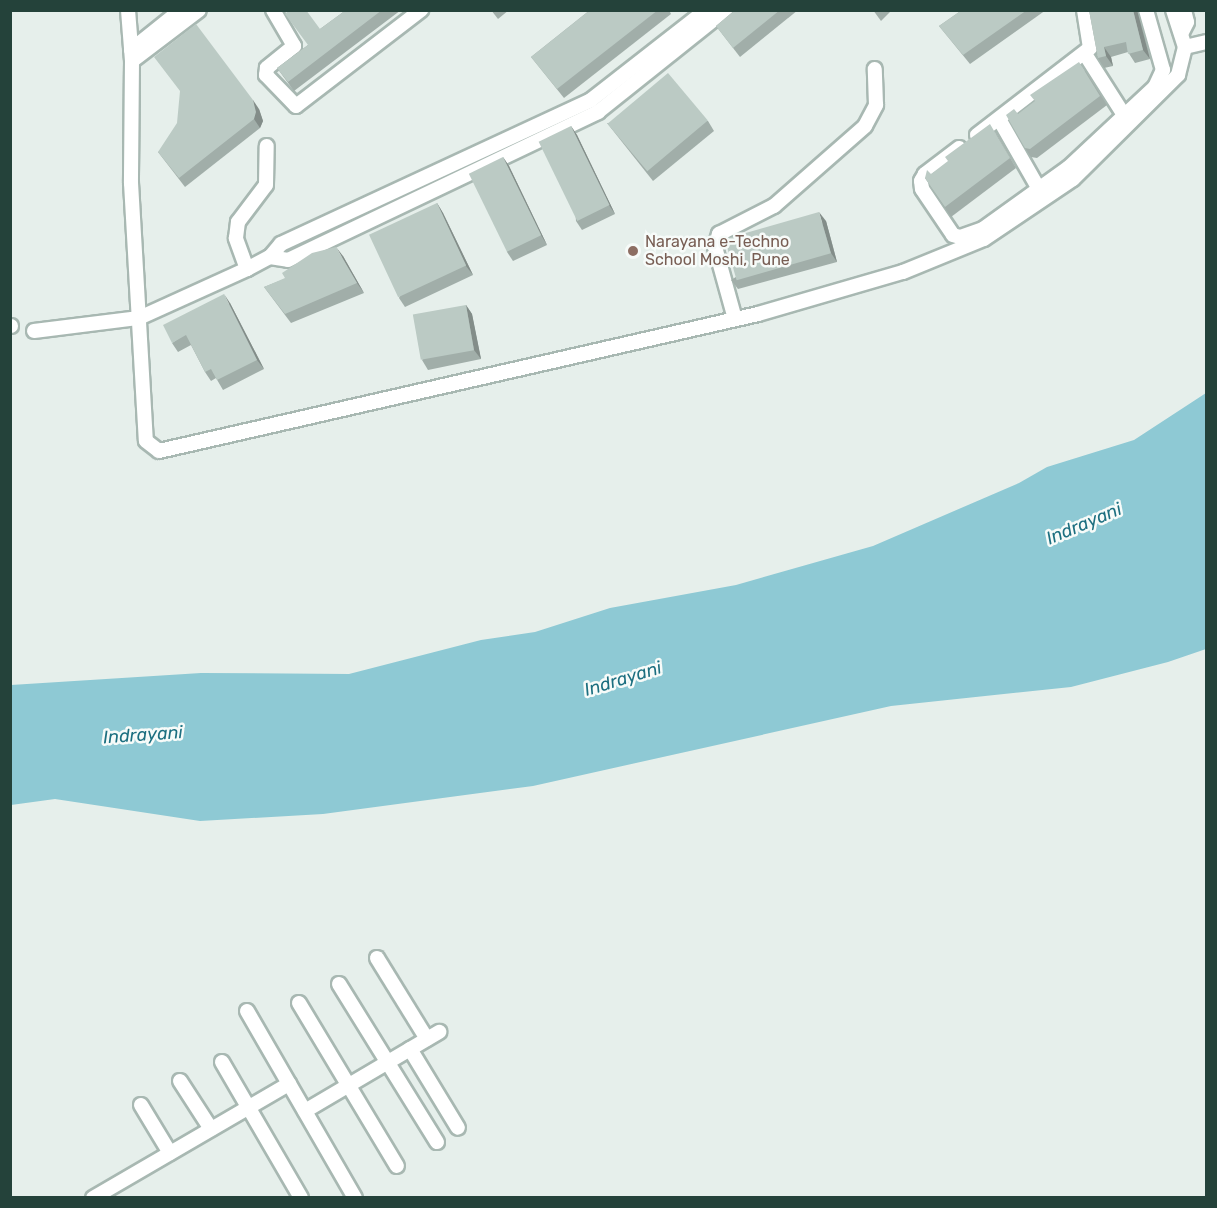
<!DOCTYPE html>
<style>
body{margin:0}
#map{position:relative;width:1217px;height:1208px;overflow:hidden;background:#e6efeb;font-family:Rubik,sans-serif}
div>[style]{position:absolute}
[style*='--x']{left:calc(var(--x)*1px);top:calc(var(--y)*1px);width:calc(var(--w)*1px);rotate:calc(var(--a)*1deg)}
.water>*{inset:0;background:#8ec9d4}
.roads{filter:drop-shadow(2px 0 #a8b8b2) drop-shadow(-2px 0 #a8b8b2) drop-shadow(0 2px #a8b8b2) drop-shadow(0 -2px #a8b8b2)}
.minor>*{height:14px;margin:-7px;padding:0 7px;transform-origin:7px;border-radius:7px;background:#fff}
.wall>*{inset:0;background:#a1aea9}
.shaded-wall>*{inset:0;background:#838d89}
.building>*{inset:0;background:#bbcac4;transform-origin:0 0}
.dots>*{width:16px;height:16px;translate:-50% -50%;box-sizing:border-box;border:3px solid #f7fbf9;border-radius:50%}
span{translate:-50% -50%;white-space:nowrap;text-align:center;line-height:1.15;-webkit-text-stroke:5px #f7fbf9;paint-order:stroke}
.education-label{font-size:16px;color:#785e54}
.left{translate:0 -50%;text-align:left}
.water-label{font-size:18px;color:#1c6f80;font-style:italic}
.frame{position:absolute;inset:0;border:12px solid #24423a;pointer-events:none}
</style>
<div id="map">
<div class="water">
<div style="clip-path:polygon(1206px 393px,1206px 649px,1168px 662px,1071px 687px,891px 706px,533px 786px,323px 814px,200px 821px,55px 799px,11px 805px,11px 685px,201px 673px,349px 674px,481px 640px,535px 632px,610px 608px,736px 585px,873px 546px,1019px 483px,1047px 467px,1134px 440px)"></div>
</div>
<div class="roads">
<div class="minor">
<div style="--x:128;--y:10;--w:51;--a:85.5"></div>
<div style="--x:132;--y:61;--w:122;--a:90.5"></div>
<div style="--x:131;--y:183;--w:258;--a:86.7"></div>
<div style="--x:146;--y:441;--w:16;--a:38"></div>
<div style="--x:159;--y:451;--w:614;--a:-12.88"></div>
<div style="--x:758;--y:314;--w:151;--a:-16.2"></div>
<div style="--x:903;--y:272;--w:87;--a:-22.2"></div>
<div style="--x:984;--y:239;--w:107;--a:-34"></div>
<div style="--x:1073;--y:179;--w:148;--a:-44.7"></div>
<div style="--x:1178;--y:75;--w:29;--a:-76"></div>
<div style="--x:1185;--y:47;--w:39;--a:-108"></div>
<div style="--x:273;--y:10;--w:42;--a:59.7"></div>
<div style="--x:294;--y:46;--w:35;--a:141"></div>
<div style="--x:267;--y:68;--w:7;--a:98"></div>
<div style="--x:266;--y:75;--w:43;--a:45.9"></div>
<div style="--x:296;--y:106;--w:158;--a:-37.5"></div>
<div style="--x:1182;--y:32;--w:11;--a:-63"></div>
<div style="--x:1187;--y:22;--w:12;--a:-104"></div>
<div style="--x:1185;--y:47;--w:22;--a:-13"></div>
<div style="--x:131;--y:50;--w:64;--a:-38.7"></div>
<div style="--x:1085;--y:54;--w:72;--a:57.4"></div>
<div style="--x:132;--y:61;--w:84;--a:-37.3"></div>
<div style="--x:999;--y:119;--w:81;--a:60.3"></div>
<div style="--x:977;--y:135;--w:143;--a:-37.6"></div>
<div style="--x:1090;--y:48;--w:38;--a:-99"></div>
<div style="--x:959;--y:148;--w:43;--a:142.6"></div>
<div style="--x:925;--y:174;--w:8;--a:120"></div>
<div style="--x:921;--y:181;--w:8;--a:83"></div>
<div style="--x:922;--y:189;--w:55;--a:56"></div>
<div style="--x:953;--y:235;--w:7;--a:16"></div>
<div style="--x:960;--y:237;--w:24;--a:-19"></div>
<div style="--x:983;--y:229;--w:105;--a:-35.7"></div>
<div style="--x:1068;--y:168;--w:119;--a:-43"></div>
<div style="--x:1155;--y:87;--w:19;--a:-65"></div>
<div style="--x:1163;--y:70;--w:62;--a:-105.8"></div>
<div style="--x:270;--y:257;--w:18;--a:9"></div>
<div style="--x:288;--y:260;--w:344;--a:-25.5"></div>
<div style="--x:598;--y:112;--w:164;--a:-38.6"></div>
<div style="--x:247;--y:269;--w:33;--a:-110"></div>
<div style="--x:236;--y:238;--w:16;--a:-83"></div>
<div style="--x:238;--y:222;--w:46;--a:-52.9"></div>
<div style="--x:266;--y:185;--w:39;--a:-89"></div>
<div style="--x:735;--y:319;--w:75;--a:-105.5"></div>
<div style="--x:715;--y:247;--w:14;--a:-73"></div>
<div style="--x:719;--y:234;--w:62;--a:-27"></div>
<div style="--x:774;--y:206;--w:121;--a:-41.3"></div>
<div style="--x:865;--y:126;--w:24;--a:-62"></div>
<div style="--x:876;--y:105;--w:36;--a:-92"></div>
<div style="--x:10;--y:326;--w:1;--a:0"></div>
<div style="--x:34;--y:331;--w:106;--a:-7.1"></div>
<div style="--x:139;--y:318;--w:119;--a:-24.4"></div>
<div style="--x:247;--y:269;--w:26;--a:-28"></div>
<div style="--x:270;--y:257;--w:17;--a:-50"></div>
<div style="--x:281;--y:244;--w:342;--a:-24.9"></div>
<div style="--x:591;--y:100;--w:146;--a:-38"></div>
<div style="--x:377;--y:958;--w:95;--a:58.3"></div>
<div style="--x:339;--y:984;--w:186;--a:58.2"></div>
<div style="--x:299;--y:1003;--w:190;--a:59"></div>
<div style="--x:247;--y:1011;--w:216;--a:60"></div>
<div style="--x:410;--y:1049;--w:92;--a:58.7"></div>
<div style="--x:222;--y:1062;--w:157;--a:59.8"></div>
<div style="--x:180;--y:1081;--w:57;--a:57.1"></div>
<div style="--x:141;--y:1105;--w:56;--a:58.9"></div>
<div style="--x:305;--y:1111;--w:156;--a:-30.5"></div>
<div style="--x:93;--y:1198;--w:227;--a:-30.2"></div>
</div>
</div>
<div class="wall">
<div style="clip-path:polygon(346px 10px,401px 10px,294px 91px,277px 68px,308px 45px,320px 29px)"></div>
<div style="clip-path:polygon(491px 10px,509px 10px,498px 19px)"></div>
<div style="clip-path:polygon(590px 10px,669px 10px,671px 14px,564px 98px,531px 57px)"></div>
<div style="clip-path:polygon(735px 10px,798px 10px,740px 57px,716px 26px)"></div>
<div style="clip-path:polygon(873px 10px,892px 10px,881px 21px)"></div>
<div style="clip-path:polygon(962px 10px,1046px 10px,970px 64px,939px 26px)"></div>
<div style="clip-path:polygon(1089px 10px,1137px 10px,1150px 59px,1135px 63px,1128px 52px,1111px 57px,1113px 66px,1104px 68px,1098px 58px)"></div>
<div style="clip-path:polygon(1085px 71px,1107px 105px,1037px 158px,1031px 157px,1025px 148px,1018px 114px)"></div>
<div style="clip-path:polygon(259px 109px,263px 121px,260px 128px,185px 187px,158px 152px)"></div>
<div style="clip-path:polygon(708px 121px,714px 131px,653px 181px,607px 123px)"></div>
<div style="clip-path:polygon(571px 126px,577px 135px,615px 214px,582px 230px,576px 221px)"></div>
<div style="clip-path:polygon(996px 133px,1016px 168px,951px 217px,925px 178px)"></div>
<div style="clip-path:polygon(503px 157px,509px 166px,547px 245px,513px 261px,507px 252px)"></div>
<div style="clip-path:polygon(437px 203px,443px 213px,473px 275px,405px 307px,399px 298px)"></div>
<div style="clip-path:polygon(826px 221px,837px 262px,738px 289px,731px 280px)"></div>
<div style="clip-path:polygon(343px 256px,364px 293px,291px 323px,264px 287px)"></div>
<div style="clip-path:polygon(230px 303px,264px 369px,223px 390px,216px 378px,211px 381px,205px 372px,191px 345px,178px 352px,172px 343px)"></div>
<div style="clip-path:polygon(466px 305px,472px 314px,481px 359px,428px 370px,422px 360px)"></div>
</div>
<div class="shaded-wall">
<div style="clip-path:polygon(1133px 10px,1137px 10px,1150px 59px,1143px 50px)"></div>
<div style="clip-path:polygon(1104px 47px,1111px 57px,1113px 66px,1106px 56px)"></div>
<div style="clip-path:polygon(253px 100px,259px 109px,263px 121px,260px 128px,254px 119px)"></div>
<div style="clip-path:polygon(571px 126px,577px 135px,615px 214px,609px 205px)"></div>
<div style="clip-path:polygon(503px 157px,509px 166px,547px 245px,541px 235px)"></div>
<div style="clip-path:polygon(437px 203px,443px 213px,473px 275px,466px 266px)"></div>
<div style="clip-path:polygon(819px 212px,826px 221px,837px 262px,831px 253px)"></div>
<div style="clip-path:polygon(336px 247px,343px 256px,364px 293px,357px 283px)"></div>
<div style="clip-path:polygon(224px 294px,230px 303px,264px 369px,257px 360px)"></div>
<div style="clip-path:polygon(466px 305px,472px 314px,481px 359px,474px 350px)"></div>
</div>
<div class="building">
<div style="clip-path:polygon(289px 10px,306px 10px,320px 29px,346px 10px,382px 10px,288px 82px,277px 68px,308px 45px,285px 14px)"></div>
<div style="clip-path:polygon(590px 10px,658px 10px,557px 89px,531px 57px)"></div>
<div style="clip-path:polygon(735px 10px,780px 10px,733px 48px,716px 26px)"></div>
<div style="clip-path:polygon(962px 10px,1027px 10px,963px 55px,939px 26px)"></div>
<div style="clip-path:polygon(1089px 10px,1133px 10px,1143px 50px,1128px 54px,1126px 42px,1104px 47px,1106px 56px,1098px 58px)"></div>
<div style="clip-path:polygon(196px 24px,253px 100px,256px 112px,254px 119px,179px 178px,158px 152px,177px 123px,180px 91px,154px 57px)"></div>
<div style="clip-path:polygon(1079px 62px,1100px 96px,1030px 149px,1025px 148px,1006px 115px,1014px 109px,1018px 114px,1035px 101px,1030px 95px)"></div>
<div style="left:668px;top:73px;width:62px;height:79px;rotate:50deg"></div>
<div style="clip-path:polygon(990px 124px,1010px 158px,945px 207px,925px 178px,927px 170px,931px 174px,948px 161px,945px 157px)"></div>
<div style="left:571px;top:126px;width:88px;height:36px;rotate:64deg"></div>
<div style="left:503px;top:157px;width:87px;height:38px;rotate:64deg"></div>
<div style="left:437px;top:203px;width:69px;height:75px;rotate:65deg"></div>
<div style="left:819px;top:212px;width:43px;height:98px;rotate:74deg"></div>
<div style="clip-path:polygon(336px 247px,357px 283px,285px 314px,264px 287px,285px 278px,282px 273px,312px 253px)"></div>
<div style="clip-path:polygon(224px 294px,257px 360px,217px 380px,211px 369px,205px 372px,186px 335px,172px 343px,163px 325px)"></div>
<div style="left:466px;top:305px;width:46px;height:54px;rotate:80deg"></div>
</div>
<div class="dots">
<div style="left:633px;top:251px;background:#8d6e63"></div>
</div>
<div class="education-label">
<span class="left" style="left:645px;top:251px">Narayana e-Techno<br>School Moshi, Pune</span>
</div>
<div class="water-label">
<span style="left:1084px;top:524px;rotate:-23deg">Indrayani</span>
<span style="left:623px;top:679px;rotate:-17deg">Indrayani</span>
<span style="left:143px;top:735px;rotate:-4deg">Indrayani</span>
</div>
<div class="frame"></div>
</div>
